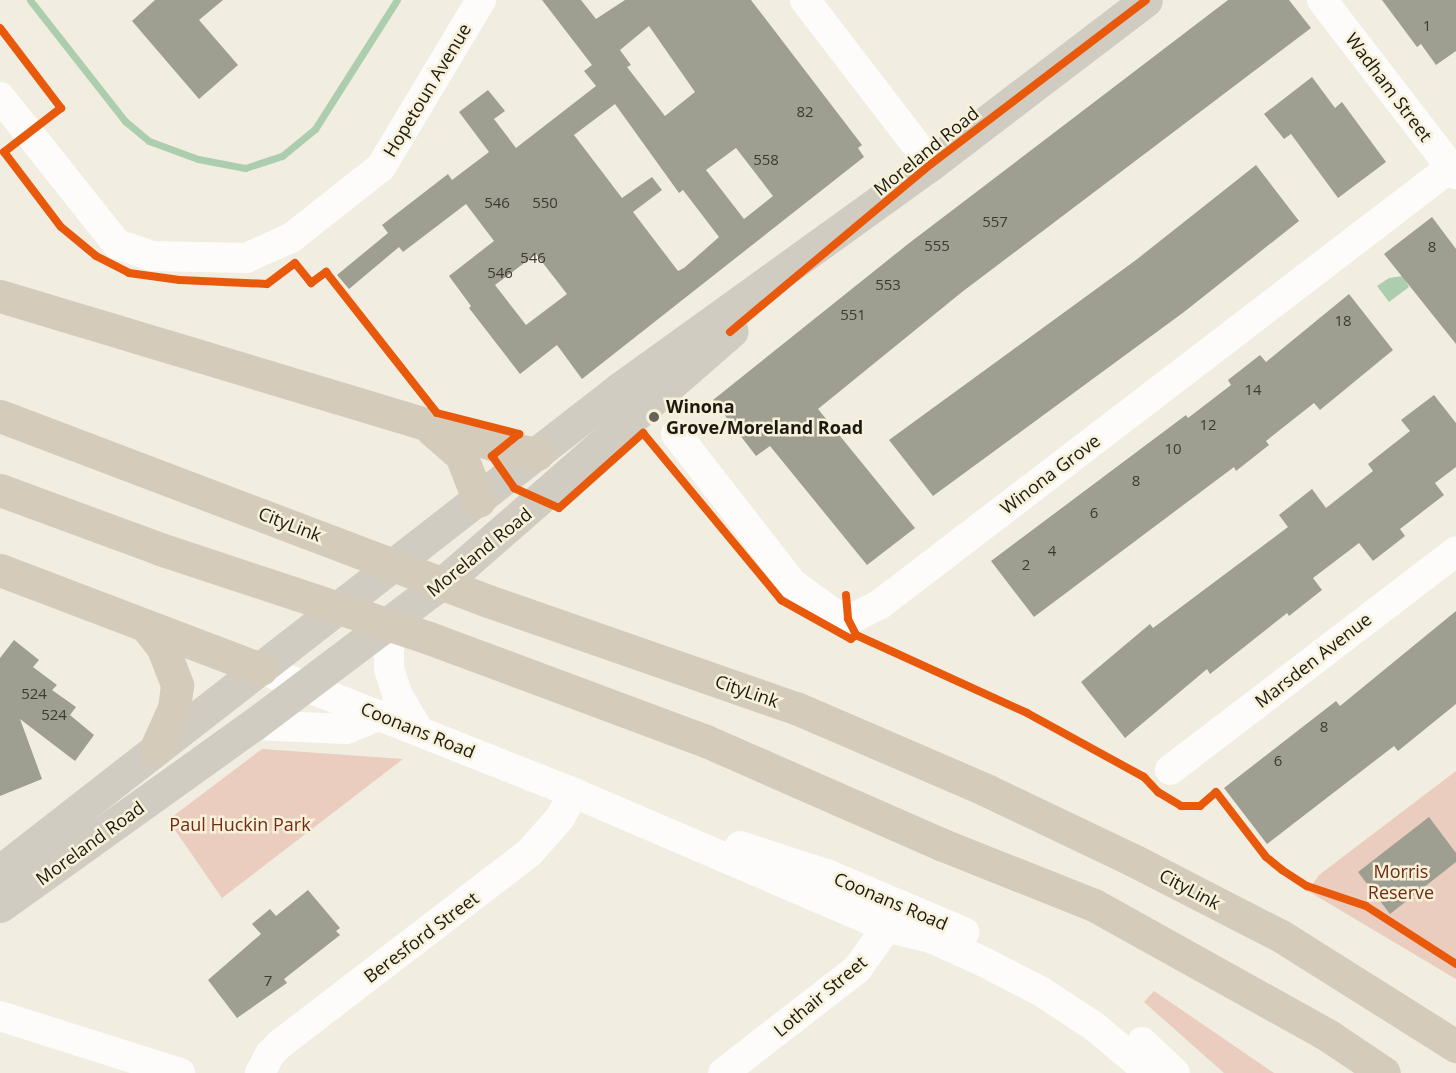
<!DOCTYPE html>
<style>
body{margin:0}
#map{position:relative;width:1456px;height:1073px;overflow:hidden;background:#f1ede0;font-family:"Open Sans",sans-serif}
div>[style]{position:absolute}
[style*='--x']{left:calc(var(--x)*1px);top:calc(var(--y)*1px);width:calc(var(--w)*1px);rotate:calc(var(--a)*1deg)}
.green>*{inset:0;background:#eacdbe}
.water>*{inset:0;background:#adceae}
.stream>*{height:7px;margin:-3.5px;padding:0 3.5px;transform-origin:3.5px;border-radius:3.5px;background:#adceae}
.building>*{inset:0;background:#9e9f90}
.minor>*{height:30px;margin:-15px;padding:0 15px;transform-origin:15px;border-radius:15px;background:#fdfcfa}
.major>*{height:33px;margin:-16.5px;padding:0 16.5px;transform-origin:16.5px;border-radius:16.5px;background:#d1ccc1}
.highway>*{height:33px;margin:-16.5px;padding:0 16.5px;transform-origin:16.5px;border-radius:16.5px;background:#d5cbbb}
.cycleway>*{height:8px;margin:-4px;padding:0 4px;transform-origin:4px;border-radius:4px;background:#e8590c}
.dots>*{width:16px;height:16px;translate:-50% -50%;box-sizing:border-box;border:3px solid #f7f1da;border-radius:50%}
span{translate:-50% -50%;white-space:nowrap;text-align:center;line-height:1.15;-webkit-text-stroke:5px #f7f1da;paint-order:stroke}
.number-label{font-size:15px;color:#3c3a31}
.number-label span{-webkit-text-stroke-width:0}
.street-label{font-size:18px;color:#1b1911}
.poi-label{font-size:18px;color:#1b1911;font-weight:700}
.left{translate:0 -50%;text-align:left}
.park-label{font-size:18px;color:#712a13}
</style>
<div id="map">
<div class="green">
<div style="clip-path:polygon(262px 749px,403px 759px,222px 898px,168px 820px)"></div>
<div style="clip-path:polygon(1456px 771px,1456px 979px,1308px 891px,1319px 875px)"></div>
<div style="clip-path:polygon(1154px 991px,1274px 1073px,1224px 1073px,1144px 1002px)"></div>
</div>
<div class="water">
<div style="clip-path:polygon(1403px 276px,1409px 287px,1389px 302px,1377px 286px,1389px 278px)"></div>
</div>
<div class="stream">
<div style="--x:30;--y:0;--w:154;--a:51.9"></div>
<div style="--x:125;--y:121;--w:31;--a:40"></div>
<div style="--x:149;--y:141;--w:52;--a:20.2"></div>
<div style="--x:198;--y:159;--w:48;--a:10.8"></div>
<div style="--x:245;--y:168;--w:39;--a:-18"></div>
<div style="--x:282;--y:156;--w:43;--a:-39.3"></div>
<div style="--x:315;--y:129;--w:153;--a:-57.6"></div>
</div>
<div class="building">
<div style="clip-path:polygon(155px 0,223px 0,199px 20px,238px 65px,199px 99px,132px 21px)"></div>
<div style="clip-path:polygon(evenodd,542px 0,581px 0,596px 19px,625px 0,751px 0,862px 145px,858px 148px,864px 157px,582px 379px,557px 345px,520px 374px,469px 308px,471px 306px,449px 276px,494px 241px,466px 204px,403px 252px,399px 247px,349px 289px,337px 275px,388px 233px,382px 225px,448px 174px,452px 180px,489px 152px,459px 112px,488px 90px,505px 111px,494px 119px,516px 148px,596px 86px,584px 71px,592px 65px,542px 0,649px 26px,695px 92px,665px 116px,627px 67px,631px 65px,620px 50px,649px 26px,542px 0,615px 104px,679px 193px,683px 190px,719px 237px,684px 268px,678px 271px,633px 212px,662px 190px,652px 177px,622px 198px,574px 135px,615px 104px,542px 0,736px 148px,773px 196px,744px 219px,706px 170px,736px 148px,542px 0,536px 254px,567px 294px,526px 325px,495px 285px,536px 254px)"></div>
<div style="clip-path:polygon(1228px 0,1289px 0,1311px 28px,962px 292px,818px 409px,915px 528px,867px 565px,770px 446px,756px 456px,713px 400px,908px 244px)"></div>
<div style="clip-path:polygon(1382px 0,1456px 0,1456px 51px,1436px 65px,1421px 44px,1417px 47px)"></div>
<div style="clip-path:polygon(1312px 77px,1335px 108px,1342px 102px,1386px 162px,1338px 198px,1291px 134px,1284px 139px,1264px 114px)"></div>
<div style="clip-path:polygon(1256px 165px,1299px 221px,1184px 312px,933px 496px,889px 440px,1136px 260px)"></div>
<div style="clip-path:polygon(1432px 217px,1456px 249px,1456px 344px,1384px 254px)"></div>
<div style="clip-path:polygon(1349px 294px,1393px 350px,1320px 410px,1314px 403px,1266px 441px,1269px 445px,1236px 471px,1234px 467px,1034px 617px,991px 561px,1186px 415px,1188px 418px,1231px 385px,1228px 380px,1260px 355px,1266px 362px)"></div>
<div style="clip-path:polygon(1434px 395px,1456px 423px,1456px 467px,1435px 483px,1444px 495px,1400px 529px,1405px 536px,1373px 561px,1359px 543px,1313px 578px,1322px 590px,1289px 616px,1287px 613px,1210px 674px,1207px 669px,1125px 738px,1081px 682px,1150px 624px,1153px 628px,1288px 527px,1279px 515px,1312px 489px,1326px 508px,1373px 471px,1368px 464px,1410px 431px,1401px 420px)"></div>
<div style="clip-path:polygon(1456px 611px,1456px 704px,1398px 751px,1394px 746px,1267px 844px,1224px 788px,1336px 701px,1340px 706px)"></div>
<div style="clip-path:polygon(14px 640px,39px 660px,33px 667px,57px 685px,52px 690px,76px 707px,70px 715px,94px 735px,75px 761px,20px 719px,42px 779px,0 796px,0 658px)"></div>
<div style="clip-path:polygon(1429px 817px,1456px 853px,1456px 862px,1390px 914px,1358px 872px)"></div>
<div style="clip-path:polygon(308px 890px,340px 928px,336px 931px,340px 935px,284px 979px,287px 983px,237px 1018px,208px 980px,261px 934px,252px 924px,270px 909px,276px 916px)"></div>
</div>
<div class="minor">
<div style="--x:805;--y:0;--w:207;--a:52.5"></div>
<div style="--x:1322;--y:0;--w:220;--a:52.4"></div>
<div style="--x:0;--y:97;--w:188;--a:51.5"></div>
<div style="--x:117;--y:244;--w:36;--a:19"></div>
<div style="--x:151;--y:256;--w:95;--a:1.2"></div>
<div style="--x:246;--y:258;--w:49;--a:-24"></div>
<div style="--x:291;--y:238;--w:115;--a:-38.3"></div>
<div style="--x:381;--y:167;--w:195;--a:-59.1"></div>
<div style="--x:676;--y:434;--w:189;--a:52.1"></div>
<div style="--x:792;--y:583;--w:52;--a:36.4"></div>
<div style="--x:834;--y:614;--w:21;--a:8"></div>
<div style="--x:855;--y:617;--w:27;--a:-27"></div>
<div style="--x:879;--y:605;--w:720;--a:-37.44"></div>
<div style="--x:400;--y:615;--w:32;--a:110"></div>
<div style="--x:389;--y:645;--w:24;--a:90"></div>
<div style="--x:389;--y:669;--w:26;--a:72"></div>
<div style="--x:397;--y:694;--w:43;--a:59.3"></div>
<div style="--x:261;--y:669;--w:337;--a:21.6"></div>
<div style="--x:574;--y:793;--w:343;--a:23.2"></div>
<div style="--x:889;--y:928;--w:43;--a:13.4"></div>
<div style="--x:931;--y:938;--w:58;--a:24.4"></div>
<div style="--x:984;--y:962;--w:65;--a:27.3"></div>
<div style="--x:1042;--y:992;--w:64;--a:33.4"></div>
<div style="--x:1095;--y:1027;--w:72;--a:39.9"></div>
<div style="--x:253;--y:725;--w:93;--a:2.5"></div>
<div style="--x:346;--y:729;--w:37;--a:-22"></div>
<div style="--x:1170;--y:770;--w:360;--a:-37.4"></div>
<div style="--x:740;--y:846;--w:94;--a:18"></div>
<div style="--x:829;--y:875;--w:147;--a:22.9"></div>
<div style="--x:0;--y:1016;--w:189;--a:17.6"></div>
<div style="--x:1142;--y:1042;--w:45;--a:43.2"></div>
<div style="--x:260;--y:1073;--w:21;--a:-62"></div>
<div style="--x:270;--y:1054;--w:14;--a:-45"></div>
<div style="--x:280;--y:1044;--w:315;--a:-37.5"></div>
<div style="--x:530;--y:852;--w:45;--a:-48.6"></div>
<div style="--x:560;--y:818;--w:29;--a:-61"></div>
<div style="--x:723;--y:1073;--w:170;--a:-37.8"></div>
<div style="--x:857;--y:969;--w:70;--a:-54.3"></div>
</div>
<div class="major">
<div style="--x:0;--y:871;--w:785;--a:-37.91"></div>
<div style="--x:619;--y:389;--w:385;--a:-35.8"></div>
<div style="--x:931;--y:164;--w:270;--a:-37.3"></div>
<div style="--x:0;--y:906;--w:311;--a:-35.6"></div>
<div style="--x:253;--y:725;--w:249;--a:-37"></div>
<div style="--x:452;--y:575;--w:371;--a:-41.1"></div>
</div>
<div class="highway">
<div style="--x:0;--y:296;--w:524;--a:16.74"></div>
<div style="--x:502;--y:447;--w:36;--a:11"></div>
<div style="--x:0;--y:416;--w:522;--a:20.76"></div>
<div style="--x:488;--y:601;--w:326;--a:19.2"></div>
<div style="--x:796;--y:708;--w:207;--a:23.3"></div>
<div style="--x:986;--y:790;--w:163;--a:25.5"></div>
<div style="--x:1133;--y:860;--w:166;--a:27.2"></div>
<div style="--x:1281;--y:936;--w:207;--a:32.2"></div>
<div style="--x:431;--y:429;--w:40;--a:41"></div>
<div style="--x:461;--y:455;--w:49;--a:68.6"></div>
<div style="--x:0;--y:490;--w:171;--a:20.2"></div>
<div style="--x:160;--y:549;--w:283;--a:18.3"></div>
<div style="--x:429;--y:638;--w:296;--a:20.4"></div>
<div style="--x:706;--y:741;--w:259;--a:23.7"></div>
<div style="--x:943;--y:845;--w:162;--a:21.7"></div>
<div style="--x:1094;--y:905;--w:269;--a:29.1"></div>
<div style="--x:1329;--y:1036;--w:66;--a:33.9"></div>
<div style="--x:0;--y:570;--w:279;--a:20.8"></div>
<div style="--x:146;--y:626;--w:28;--a:52"></div>
<div style="--x:163;--y:648;--w:40;--a:69"></div>
<div style="--x:177;--y:685;--w:23;--a:97"></div>
<div style="--x:174;--y:708;--w:46;--a:114.3"></div>
</div>
<div class="cycleway">
<div style="--x:0;--y:28;--w:101;--a:52.7"></div>
<div style="--x:61;--y:108;--w:72;--a:142.3"></div>
<div style="--x:4;--y:152;--w:94;--a:52.8"></div>
<div style="--x:61;--y:227;--w:45;--a:39.6"></div>
<div style="--x:96;--y:256;--w:37;--a:27"></div>
<div style="--x:129;--y:273;--w:51;--a:7.8"></div>
<div style="--x:180;--y:280;--w:87;--a:2.6"></div>
<div style="--x:267;--y:284;--w:35;--a:-37"></div>
<div style="--x:295;--y:263;--w:26;--a:51"></div>
<div style="--x:311;--y:283;--w:19;--a:-36"></div>
<div style="--x:326;--y:272;--w:179;--a:51.8"></div>
<div style="--x:437;--y:413;--w:85;--a:14.4"></div>
<div style="--x:519;--y:434;--w:35;--a:141"></div>
<div style="--x:492;--y:456;--w:39;--a:55"></div>
<div style="--x:514;--y:488;--w:49;--a:24"></div>
<div style="--x:559;--y:508;--w:113;--a:-41.8"></div>
<div style="--x:643;--y:433;--w:217;--a:50.4"></div>
<div style="--x:781;--y:600;--w:80;--a:29.1"></div>
<div style="--x:851;--y:639;--w:6;--a:-39"></div>
<div style="--x:730;--y:332;--w:262;--a:-39.9"></div>
<div style="--x:931;--y:164;--w:270;--a:-37.3"></div>
<div style="--x:846;--y:595;--w:24;--a:85"></div>
<div style="--x:848;--y:619;--w:18;--a:63"></div>
<div style="--x:856;--y:635;--w:188;--a:24.5"></div>
<div style="--x:1027;--y:713;--w:133;--a:28.7"></div>
<div style="--x:1144;--y:777;--w:21;--a:47"></div>
<div style="--x:1158;--y:792;--w:27;--a:31"></div>
<div style="--x:1181;--y:806;--w:19;--a:0"></div>
<div style="--x:1200;--y:806;--w:21;--a:-41"></div>
<div style="--x:1216;--y:792;--w:82;--a:52.4"></div>
<div style="--x:1266;--y:857;--w:21;--a:39"></div>
<div style="--x:1282;--y:870;--w:30;--a:33"></div>
<div style="--x:1307;--y:886;--w:62;--a:18.7"></div>
<div style="--x:1366;--y:906;--w:107;--a:32.8"></div>
</div>
<div class="dots">
<div style="left:654px;top:417px;background:#666359"></div>
</div>
<div class="number-label">
<span style="left:1427px;top:26px">1</span>
<span style="left:805px;top:112px">82</span>
<span style="left:766px;top:160px">558</span>
<span style="left:497px;top:203px">546</span>
<span style="left:545px;top:203px">550</span>
<span style="left:995px;top:222px">557</span>
<span style="left:937px;top:246px">555</span>
<span style="left:1432px;top:247px">8</span>
<span style="left:533px;top:258px">546</span>
<span style="left:500px;top:273px">546</span>
<span style="left:888px;top:285px">553</span>
<span style="left:853px;top:315px">551</span>
<span style="left:1343px;top:321px">18</span>
<span style="left:1253px;top:390px">14</span>
<span style="left:1208px;top:425px">12</span>
<span style="left:1173px;top:449px">10</span>
<span style="left:1136px;top:481px">8</span>
<span style="left:1094px;top:513px">6</span>
<span style="left:1052px;top:551px">4</span>
<span style="left:1026px;top:565px">2</span>
<span style="left:34px;top:694px">524</span>
<span style="left:54px;top:715px">524</span>
<span style="left:1324px;top:727px">8</span>
<span style="left:1278px;top:761px">6</span>
<span style="left:268px;top:981px">7</span>
</div>
<div class="street-label">
<span style="left:1389px;top:87px;rotate:53deg">Wadham Street</span>
<span style="left:427px;top:90px;rotate:-59deg">Hopetoun Avenue</span>
<span style="left:926px;top:151px;rotate:-39deg">Moreland Road</span>
<span style="left:1050px;top:474px;rotate:-37deg">Winona Grove</span>
<span style="left:290px;top:524px;rotate:21deg">CityLink</span>
<span style="left:479px;top:552px;rotate:-39deg">Moreland Road</span>
<span style="left:1313px;top:660px;rotate:-38deg">Marsden Avenue</span>
<span style="left:747px;top:691px;rotate:19deg">CityLink</span>
<span style="left:418px;top:730px;rotate:22deg">Coonans Road</span>
<span style="left:90px;top:843px;rotate:-36deg">Moreland Road</span>
<span style="left:1190px;top:889px;rotate:28deg">CityLink</span>
<span style="left:891px;top:901px;rotate:23deg">Coonans Road</span>
<span style="left:421px;top:937px;rotate:-37deg">Beresford Street</span>
<span style="left:820px;top:996px;rotate:-40deg">Lothair Street</span>
</div>
<div class="poi-label">
<span class="left" style="left:666px;top:417px">Winona<br>Grove/Moreland Road</span>
</div>
<div class="park-label">
<span style="left:240px;top:824px">Paul Huckin Park</span>
<span style="left:1401px;top:882px">Morris<br>Reserve</span>
</div>
</div>
